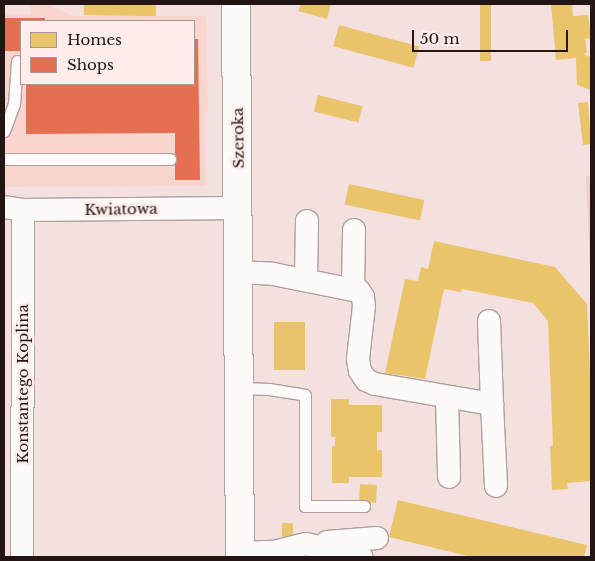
<!DOCTYPE html>
<style>
body{margin:0}
#map{position:relative;width:595px;height:561px;overflow:hidden;background:#f4e1df;font-family:"Libre Baskerville",serif}
div>[style]{position:absolute}
[style*='--x']{left:calc(var(--x)*1px);top:calc(var(--y)*1px);width:calc(var(--w)*1px);rotate:calc(var(--a)*1deg)}
.built>*{inset:0;background:#fad5d0}
.green>*{inset:0;background:#f0cec9}
.homes>*{inset:0;background:#e9c46a;transform-origin:0 0}
.shops>*{inset:0;background:#e76f51}
.roads{filter:drop-shadow(1px 0 #afa09e) drop-shadow(-1px 0 #afa09e) drop-shadow(0 1px #afa09e) drop-shadow(0 -1px #afa09e)}
.service>*{height:11px;margin:-5.5px;padding:0 5.5px;transform-origin:5.5px;border-radius:5.5px;background:#fdfafa}
.minor>*{height:22px;margin:-11px;padding:0 11px;transform-origin:11px;border-radius:11px;background:#fdfafa}
.tertiary>*{height:28px;margin:-14px;padding:0 14px;transform-origin:14px;border-radius:14px;background:#fdfafa}
span{translate:-50% -50%;white-space:nowrap;text-align:center;line-height:1.15;-webkit-text-stroke:5px #feedea;paint-order:stroke}
.street-label{font-size:15px;color:#231513}
.frame{position:absolute;inset:0;border:5px solid #231513;pointer-events:none}
.legend{position:absolute;left:20px;top:20px;width:175px;height:65px;box-sizing:border-box;background:#feedea;border:1px solid #a69794;margin:0;padding:6px 9px;list-style:none;font-size:15px;color:#231513}
.legend li{display:flex;align-items:center;gap:10px;height:25px}
.legend b{width:25px;border:1px solid #a69794}
.scale{position:absolute;left:412px;top:30px;width:156px;height:22px;box-sizing:border-box;border:2px solid #231513;border-top:0;padding-left:6px;font-size:15px;line-height:18px;white-space:nowrap;color:#231513;-webkit-text-stroke:4px #feedea;paint-order:stroke}
</style>
<div id="map">
<div class="built">
<div style="clip-path:polygon(evenodd,31px 4px,45px 4px,74px 16px,206px 16px,208px 109px,205px 114px,206px 186px,4px 187px,4px 14px,31px 14px,31px 4px,21px 21px,194px 21px,194px 84px,21px 84px,21px 21px)"></div>
</div>
<div class="green">
<div style="clip-path:polygon(586px 176px,591px 177px,591px 291px)"></div>
</div>
<div class="homes">
<div style="left:84px;top:4px;width:72px;height:11px;rotate:1deg"></div>
<div style="clip-path:polygon(301px 4px,331px 4px,327px 19px,298px 11px)"></div>
<div style="left:480px;top:4px;width:11px;height:57px"></div>
<div style="clip-path:polygon(551px 4px,572px 4px,573px 16px,588px 15px,591px 38px,585px 39px,587px 52px,584px 55px,591px 57px,591px 90px,577px 85px,576px 58px,556px 60px)"></div>
<div style="left:339px;top:25px;width:83px;height:22px;rotate:15deg"></div>
<div style="left:318px;top:95px;width:46px;height:17px;rotate:14deg"></div>
<div style="clip-path:polygon(588px 102px,591px 144px,583px 145px,578px 103px)"></div>
<div style="left:349px;top:184px;width:77px;height:21px;rotate:12deg"></div>
<div style="clip-path:polygon(434px 241px,555px 267px,587px 304px,591px 398px,591px 481px,567px 483px,568px 489px,552px 490px,550px 446px,553px 446px,548px 321px,533px 303px,462px 289px,461px 292px,444px 289px,425px 379px,385px 373px,405px 279px,418px 281px,421px 267px,428px 269px)"></div>
<div style="left:274px;top:322px;width:31px;height:48px"></div>
<div style="clip-path:polygon(331px 399px,349px 399px,349px 405px,382px 405px,382px 432px,377px 432px,377px 450px,382px 450px,382px 477px,349px 477px,349px 483px,332px 483px,332px 446px,335px 446px,335px 437px,331px 437px)"></div>
<div style="left:360px;top:484px;width:17px;height:18px;rotate:3deg"></div>
<div style="clip-path:polygon(398px 500px,587px 545px,584px 557px,472px 557px,389px 537px)"></div>
<div style="left:293px;top:523px;width:14px;height:11px;rotate:90deg"></div>
</div>
<div class="shops">
<div style="clip-path:polygon(4px 18px,45px 18px,45px 21px,21px 21px,21px 51px,4px 51px)"></div>
<div style="clip-path:polygon(194px 39px,198px 39px,200px 180px,175px 180px,175px 133px,26px 134px,26px 84px,194px 84px)"></div>
</div>
<div class="roads">
<div class="service">
<div style="--x:4;--y:131;--w:29;--a:-70"></div>
<div style="--x:14;--y:104;--w:43;--a:-86"></div>
<div style="--x:4;--y:159;--w:166;--a:0"></div>
<div style="--x:239;--y:388;--w:30;--a:2"></div>
<div style="--x:269;--y:389;--w:36;--a:9"></div>
<div style="--x:305;--y:395;--w:111;--a:90"></div>
<div style="--x:305;--y:506;--w:59;--a:0"></div>
</div>
<div class="minor">
<div style="--x:4;--y:207;--w:19;--a:9"></div>
<div style="--x:23;--y:210;--w:216;--a:-0.5"></div>
<div style="--x:238;--y:272;--w:35;--a:3"></div>
<div style="--x:273;--y:274;--w:88;--a:11.2"></div>
<div style="--x:359;--y:291;--w:7;--a:56"></div>
<div style="--x:363;--y:297;--w:9;--a:84"></div>
<div style="--x:364;--y:306;--w:53;--a:96.5"></div>
<div style="--x:358;--y:359;--w:12;--a:81"></div>
<div style="--x:360;--y:371;--w:11;--a:56"></div>
<div style="--x:366;--y:380;--w:10;--a:24"></div>
<div style="--x:375;--y:384;--w:119;--a:9.7"></div>
<div style="--x:492;--y:404;--w:82;--a:87.2"></div>
<div style="--x:306;--y:279;--w:58;--a:-89"></div>
<div style="--x:353;--y:289;--w:59;--a:-89"></div>
<div style="--x:489;--y:321;--w:83;--a:87.9"></div>
<div style="--x:447;--y:398;--w:79;--a:88.5"></div>
<div style="--x:327;--y:542;--w:50;--a:-4.6"></div>
<div style="--x:240;--y:553;--w:34;--a:-2"></div>
<div style="--x:274;--y:552;--w:33;--a:-14"></div>
<div style="--x:306;--y:544;--w:57;--a:13.3"></div>
<div style="--x:22;--y:557;--w:347;--a:-89.8"></div>
</div>
<div class="tertiary">
<div style="--x:236;--y:4;--w:553;--a:89.59"></div>
</div>
</div>
<div class="street-label">
<span style="left:238px;top:138px;rotate:-91deg">Szeroka</span>
<span style="left:121px;top:209px;rotate:-1deg">Kwiatowa</span>
<span style="left:23px;top:384px;rotate:-90deg">Konstantego Koplina</span>
</div>
<div class="frame"></div>
<ul class="legend">
<li><b style="height:14px;background:#e9c46a"></b>Homes</li>
<li><b style="height:14px;background:#e76f51"></b>Shops</li>
</ul>
<div class="scale">50 m</div>
</div>
